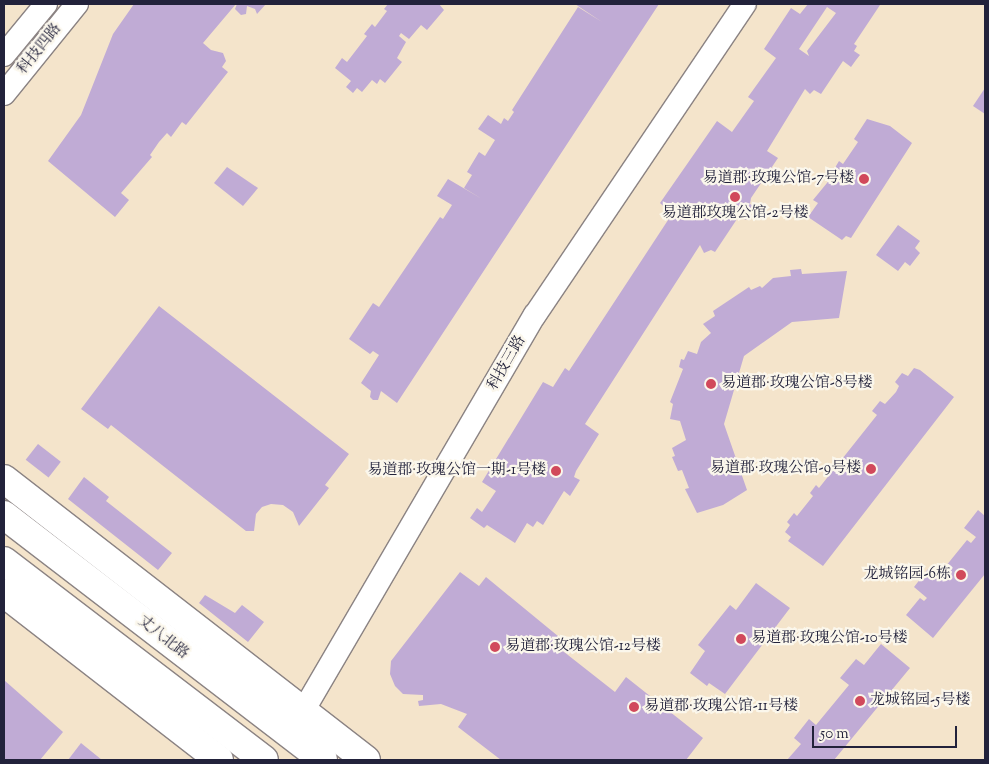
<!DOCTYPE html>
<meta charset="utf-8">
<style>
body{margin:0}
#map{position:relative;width:989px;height:764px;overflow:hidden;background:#f4e4cb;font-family:"Sorts Mill Goudy","Noto Serif SC",serif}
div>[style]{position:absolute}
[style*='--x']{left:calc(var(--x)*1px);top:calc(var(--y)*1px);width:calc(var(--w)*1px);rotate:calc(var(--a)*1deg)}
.building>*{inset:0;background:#c0abd5;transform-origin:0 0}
.roads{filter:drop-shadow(1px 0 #8b8383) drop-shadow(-1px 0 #8b8383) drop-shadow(0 1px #8b8383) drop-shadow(0 -1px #8b8383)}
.minor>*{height:22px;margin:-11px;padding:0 11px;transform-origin:11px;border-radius:11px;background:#fff}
.major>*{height:28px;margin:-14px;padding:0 14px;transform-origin:14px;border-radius:14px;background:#fff}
.dots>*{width:14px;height:14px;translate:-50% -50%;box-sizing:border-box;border:2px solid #fbf7ec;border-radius:50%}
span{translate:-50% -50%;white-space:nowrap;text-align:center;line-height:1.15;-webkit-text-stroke:4.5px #fbf7ec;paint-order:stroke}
.street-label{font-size:15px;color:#22223b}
.poi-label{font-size:15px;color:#22223b}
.right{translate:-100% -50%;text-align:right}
.left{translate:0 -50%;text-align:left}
.frame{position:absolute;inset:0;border:5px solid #22223b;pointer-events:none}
.scale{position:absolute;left:812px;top:726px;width:145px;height:22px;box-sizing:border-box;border:2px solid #22223b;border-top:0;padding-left:6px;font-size:15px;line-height:18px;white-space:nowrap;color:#22223b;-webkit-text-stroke:4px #fbf7ec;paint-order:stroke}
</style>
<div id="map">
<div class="building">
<div style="clip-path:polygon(134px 4px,236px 4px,203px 43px,211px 50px,223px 53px,226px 61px,222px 67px,228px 72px,186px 125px,182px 122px,171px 137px,167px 133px,159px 142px,150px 155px,152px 157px,121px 193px,129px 200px,115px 217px,48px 161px,81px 115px,113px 34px)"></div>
<div style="clip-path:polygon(237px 4px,266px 4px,257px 14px,255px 9px,247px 6px,246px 14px,241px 15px,235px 9px)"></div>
<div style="clip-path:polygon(388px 4px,439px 4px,444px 10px,427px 30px,421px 25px,409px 39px,401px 33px,399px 36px,406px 42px,397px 58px,402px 62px,385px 83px,380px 79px,377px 84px,372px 80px,362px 92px,357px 88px,353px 93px,346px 87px,351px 81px,335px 68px,342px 58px,347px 62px,367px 36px,364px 34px,372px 24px,375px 27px,387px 11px,384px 9px)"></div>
<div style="clip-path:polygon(575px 4px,659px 4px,397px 403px,381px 391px,378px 400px,373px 400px,370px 397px,371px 391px,361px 383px,379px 355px,373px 351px,370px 354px,349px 339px,373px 303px,379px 307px,381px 304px,440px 217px,443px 219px,452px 205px,437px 196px,448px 179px,482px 199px,464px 188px,472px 175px,467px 172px,479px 152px,485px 156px,495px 140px,478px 129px,488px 115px,501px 124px,504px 118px,508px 121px,514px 112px,512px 110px,578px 7px,602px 22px)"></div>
<div style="clip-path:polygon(evenodd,808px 4px,880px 5px,854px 44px,857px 46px,854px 51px,860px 55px,856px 60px,851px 67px,843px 61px,821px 94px,814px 90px,810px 94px,805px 89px,767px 151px,778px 158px,751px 198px,750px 204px,755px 207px,746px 220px,739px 216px,715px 252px,711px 250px,704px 253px,700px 245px,585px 424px,599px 434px,576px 471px,574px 477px,580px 480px,570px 496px,564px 491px,543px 525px,537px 521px,533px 527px,527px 523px,515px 543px,487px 525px,484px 528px,470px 518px,477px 508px,482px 512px,496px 491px,482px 482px,543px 382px,553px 387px,565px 368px,569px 371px,672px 214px,660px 203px,717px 121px,732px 132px,754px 101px,748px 97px,776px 58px,764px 49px,791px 8px,800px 14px,808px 4px,827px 7px,836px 13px,807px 51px,809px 56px,799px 49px,827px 7px)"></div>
<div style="clip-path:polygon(985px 88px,985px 114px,973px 106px)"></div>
<div style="clip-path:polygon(867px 119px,890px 126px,912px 143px,851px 238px,846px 236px,842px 240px,808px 217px,818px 203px,813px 200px,836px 172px,833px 171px,839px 161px,843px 164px,856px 145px,858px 142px,854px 139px)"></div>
<div style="clip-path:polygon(227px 167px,258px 188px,243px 206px,214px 183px)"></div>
<div style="clip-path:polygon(898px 225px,920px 241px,915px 248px,920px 253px,910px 266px,905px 262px,898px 271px,876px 255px)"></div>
<div style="clip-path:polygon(801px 269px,802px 274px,847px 271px,839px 318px,792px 322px,744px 356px,724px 424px,747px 490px,723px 505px,697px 513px,685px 489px,689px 488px,682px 470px,678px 471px,672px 457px,675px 456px,672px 448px,686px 440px,680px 421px,670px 419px,673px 404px,670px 402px,683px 369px,679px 367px,681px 359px,684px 360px,688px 351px,697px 354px,701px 342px,711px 333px,703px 324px,715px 316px,713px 311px,749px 287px,751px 290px,760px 286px,762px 288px,773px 278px,791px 276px,790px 270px)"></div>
<div style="clip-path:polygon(159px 306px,349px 454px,325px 485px,329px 488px,299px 526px,293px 512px,283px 505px,271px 504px,262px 507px,256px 514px,254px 531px,246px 531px,111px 425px,108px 429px,81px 409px)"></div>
<div style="clip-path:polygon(914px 368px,920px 370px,954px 397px,823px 566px,788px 541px,791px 537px,785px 532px,790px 525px,787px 522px,794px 513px,797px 516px,813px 496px,810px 493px,816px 485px,819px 488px,877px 415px,872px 411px,880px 401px,885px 404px,896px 392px,899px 386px,895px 382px,902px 373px,908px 376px)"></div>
<div style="left:38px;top:444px;width:29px;height:20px;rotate:38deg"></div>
<div style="clip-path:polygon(84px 477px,109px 497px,106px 501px,172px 553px,158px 570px,68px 499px)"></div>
<div style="clip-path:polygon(978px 510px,985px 516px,985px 574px,933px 638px,906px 615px,920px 598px,924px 601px,927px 598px,914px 587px,928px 569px,937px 577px,967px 540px,971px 543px,976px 537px,964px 528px)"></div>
<div style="clip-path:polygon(460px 572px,479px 586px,486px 577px,564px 641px,559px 648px,615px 692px,626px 677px,703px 738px,686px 760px,501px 760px,458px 727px,467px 714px,441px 704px,419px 706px,418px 701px,423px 700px,423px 695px,403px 694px,395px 686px,390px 674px,391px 661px)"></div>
<div style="clip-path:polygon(756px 583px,790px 608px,725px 694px,709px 683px,707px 686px,690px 673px,705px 651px,698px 645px,730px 605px,736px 610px)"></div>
<div style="clip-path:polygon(205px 595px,235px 613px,242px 605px,264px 622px,248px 642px,199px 603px)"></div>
<div style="clip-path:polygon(881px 644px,910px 668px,834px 760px,787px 760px,801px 744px,794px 738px,809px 719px,816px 725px,849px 685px,840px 678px,856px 659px,864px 665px)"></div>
<div style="clip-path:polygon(4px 680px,63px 732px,40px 760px,4px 760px)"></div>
<div style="clip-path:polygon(81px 743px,102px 760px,68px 760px)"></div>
</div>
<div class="roads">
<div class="minor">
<div style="--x:4;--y:55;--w:66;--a:-50.5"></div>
<div style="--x:4;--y:94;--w:116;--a:-51"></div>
<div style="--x:295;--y:725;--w:475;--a:-59.7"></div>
<div style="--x:535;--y:315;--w:375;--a:-56"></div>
</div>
<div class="major">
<div style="--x:4;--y:479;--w:458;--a:37.8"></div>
<div style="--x:4;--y:515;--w:402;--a:37.5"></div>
<div style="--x:4;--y:561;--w:327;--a:37.4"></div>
<div style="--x:4;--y:593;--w:272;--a:37.8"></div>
</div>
</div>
<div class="dots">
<div style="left:864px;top:179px;background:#d1495b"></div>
<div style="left:735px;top:197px;background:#d1495b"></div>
<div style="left:711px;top:384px;background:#d1495b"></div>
<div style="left:871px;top:469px;background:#d1495b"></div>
<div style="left:556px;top:471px;background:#d1495b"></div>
<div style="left:961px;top:575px;background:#d1495b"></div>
<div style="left:741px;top:639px;background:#d1495b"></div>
<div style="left:495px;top:647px;background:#d1495b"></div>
<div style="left:860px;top:701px;background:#d1495b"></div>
<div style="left:634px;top:707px;background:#d1495b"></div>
</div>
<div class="street-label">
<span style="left:40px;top:49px;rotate:-51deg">科技四路</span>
<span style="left:507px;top:363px;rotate:-60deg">科技三路</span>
<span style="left:163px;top:638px;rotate:38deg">丈八北路</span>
</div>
<div class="poi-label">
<span class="right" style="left:854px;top:179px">易道郡·玫瑰公馆-7号楼</span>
<span style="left:735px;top:214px">易道郡玫瑰公馆-2号楼</span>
<span class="left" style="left:721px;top:384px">易道郡·玫瑰公馆-8号楼</span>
<span class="right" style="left:861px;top:469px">易道郡·玫瑰公馆-9号楼</span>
<span class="right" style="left:546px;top:471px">易道郡·玫瑰公馆一期-1号楼</span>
<span class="right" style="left:951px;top:575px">龙城铭园-6栋</span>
<span class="left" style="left:751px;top:639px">易道郡·玫瑰公馆-10号楼</span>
<span class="left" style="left:505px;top:647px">易道郡·玫瑰公馆-12号楼</span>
<span class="left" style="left:870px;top:701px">龙城铭园-5号楼</span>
<span class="left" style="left:644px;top:707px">易道郡·玫瑰公馆-11号楼</span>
</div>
<div class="frame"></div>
<div class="scale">50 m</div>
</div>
